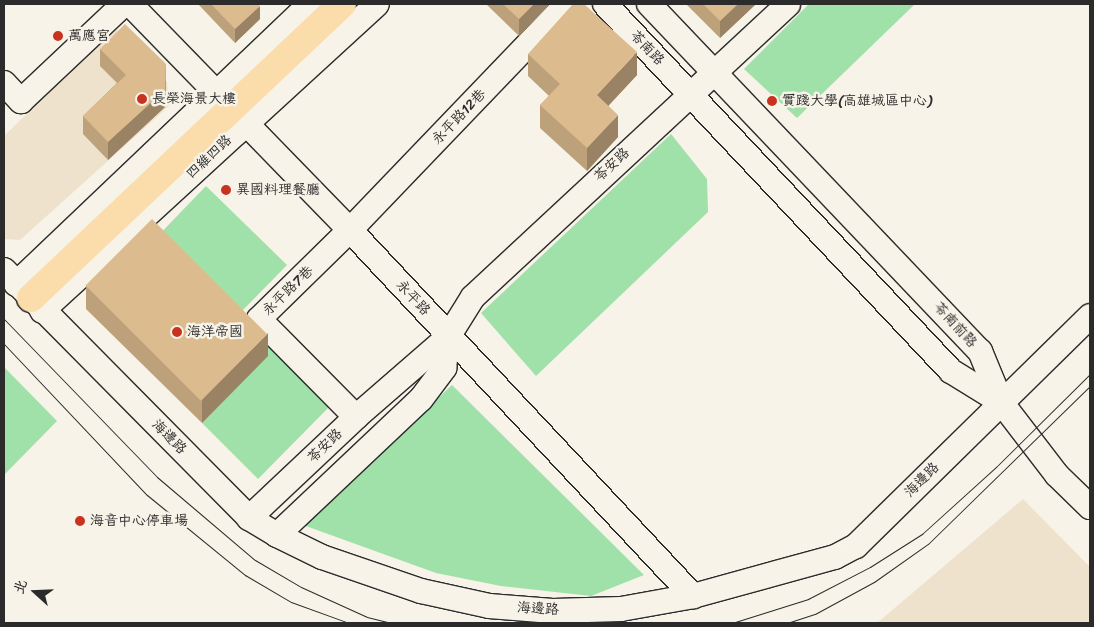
<!DOCTYPE html>
<meta charset="utf-8">
<style>
body{margin:0}
#map{position:relative;width:1094px;height:627px;overflow:hidden;background:#f7f3e8;font-family:Sriracha,"LXGW WenKai TC",sans-serif}
div>[style]{position:absolute}
[style*='--x']{left:calc(var(--x)*1px);top:calc(var(--y)*1px);width:calc(var(--w)*1px);rotate:calc(var(--a)*1deg)}
.built>*{inset:0;background:#efe2cd}
.green>*{inset:0;background:#a0e0a9}
.roads{filter:drop-shadow(1px 0 #2b2b2b) drop-shadow(-1px 0 #2b2b2b) drop-shadow(0 1px #2b2b2b) drop-shadow(0 -1px #2b2b2b)}
.minor>*{height:24px;margin:-12px;padding:0 12px;transform-origin:12px;border-radius:12px;background:#f7f3e8}
.major>*{height:28px;margin:-14px;padding:0 14px;transform-origin:14px;border-radius:14px;background:#fbddab}
.tram>*{height:1px;margin:-0.5px;padding:0 0.5px;transform-origin:0.5px;border-radius:0.5px;background:#2b2b2b}
.wall>*{inset:0;background:#bda17b}
.shaded-wall>*{inset:0;background:#9a8364}
.building>*{inset:0;background:#dcbb8f;transform-origin:0 0}
.dots>*{width:14px;height:14px;translate:-50% -50%;box-sizing:border-box;border:2px solid #f7f3e8;border-radius:50%}
span{translate:-50% -50%;white-space:nowrap;text-align:center;line-height:1.15;-webkit-text-stroke:5px #f7f3e8;paint-order:stroke}
.poi-label{font-size:14px;color:#2b2b2b}
.left{translate:0 -50%;text-align:left}
.street-label{font-size:14px;color:#2b2b2b}
.frame{position:absolute;inset:0;border:5px solid #2b2b2b;pointer-events:none}
.north{position:absolute;left:10px;top:567px;width:50px;height:50px;-webkit-text-stroke:4px #f7f3e8;paint-order:stroke;rotate:290deg;font-size:14px;font-weight:700;line-height:20px;text-align:center;color:#2b2b2b}
.north::after{content:'';display:block;margin:auto;width:18px;height:22px;background:#2b2b2b;clip-path:polygon(50% 0,100% 100%,50% 72%,0 100%)}
</style>
<div id="map">
<div class="built">
<div style="clip-path:polygon(115px 28px,167px 82px,169px 106px,20px 240px,4px 239px,4px 136px)"></div>
<div style="clip-path:polygon(1023px 499px,1090px 567px,1090px 623px,877px 623px)"></div>
</div>
<div class="green">
<div style="clip-path:polygon(809px 4px,915px 4px,797px 118px,744px 69px)"></div>
<div style="clip-path:polygon(671px 134px,707px 179px,708px 212px,536px 376px,481px 313px)"></div>
<div style="clip-path:polygon(206px 186px,287px 265px,240px 313px,332px 404px,258px 479px,202px 423px,267px 355px,152px 242px)"></div>
<div style="clip-path:polygon(4px 367px,57px 421px,4px 475px)"></div>
<div style="clip-path:polygon(452px 385px,644px 575px,591px 596px,501px 586px,436px 573px,303px 525px)"></div>
</div>
<div class="roads">
<div class="minor">
<div style="--x:130;--y:4;--w:315;--a:45.8"></div>
<div style="--x:350;--y:230;--w:502;--a:46.86"></div>
<div style="--x:605;--y:4;--w:504;--a:46.69"></div>
<div style="--x:951;--y:371;--w:59;--a:31.8"></div>
<div style="--x:649;--y:4;--w:480;--a:46.4"></div>
<div style="--x:980;--y:351;--w:55;--a:67.6"></div>
<div style="--x:1001;--y:402;--w:92;--a:52.5"></div>
<div style="--x:1057;--y:475;--w:46;--a:44.1"></div>
<div style="--x:4;--y:83;--w:25;--a:47"></div>
<div style="--x:21;--y:101;--w:141;--a:-43.3"></div>
<div style="--x:4;--y:270;--w:349;--a:45.3"></div>
<div style="--x:249;--y:518;--w:33;--a:31"></div>
<div style="--x:277;--y:535;--w:50;--a:26.1"></div>
<div style="--x:322;--y:557;--w:105;--a:19"></div>
<div style="--x:421;--y:591;--w:70;--a:12.4"></div>
<div style="--x:489;--y:606;--w:64;--a:4.5"></div>
<div style="--x:553;--y:611;--w:68;--a:-1.7"></div>
<div style="--x:621;--y:609;--w:73;--a:-10.2"></div>
<div style="--x:693;--y:596;--w:147;--a:-15.4"></div>
<div style="--x:835;--y:557;--w:24;--a:-28"></div>
<div style="--x:856;--y:546;--w:328;--a:-44.5"></div>
<div style="--x:16;--y:284;--w:406;--a:-43.6"></div>
<div style="--x:42;--y:311;--w:454;--a:-42.5"></div>
<div style="--x:356;--y:417;--w:138;--a:-134.7"></div>
<div style="--x:259;--y:319;--w:127;--a:-44.4"></div>
<div style="--x:350;--y:230;--w:313;--a:-46.2"></div>
<div style="--x:249;--y:518;--w:147;--a:-43.3"></div>
<div style="--x:356;--y:417;--w:122;--a:-41"></div>
<div style="--x:448;--y:337;--w:47;--a:-58"></div>
<div style="--x:473;--y:297;--w:430;--a:-42.9"></div>
<div style="--x:277;--y:535;--w:198;--a:-43.4"></div>
<div style="--x:421;--y:399;--w:39;--a:-53"></div>
<div style="--x:444;--y:368;--w:31;--a:-83"></div>
</div>
<div class="major">
<div style="--x:31;--y:298;--w:428;--a:-43.4"></div>
</div>
</div>
<div class="tram">
<div style="--x:4;--y:319;--w:220;--a:45.9"></div>
<div style="--x:157;--y:477;--w:128;--a:40.3"></div>
<div style="--x:255;--y:560;--w:53;--a:30.4"></div>
<div style="--x:301;--y:587;--w:72;--a:24.4"></div>
<div style="--x:367;--y:617;--w:25;--a:14"></div>
<div style="--x:4;--y:344;--w:208;--a:46.6"></div>
<div style="--x:147;--y:495;--w:127;--a:39.2"></div>
<div style="--x:245;--y:575;--w:53;--a:30.4"></div>
<div style="--x:291;--y:602;--w:62;--a:19.9"></div>
<div style="--x:732;--y:623;--w:80;--a:-17.5"></div>
<div style="--x:808;--y:599;--w:70;--a:-27.3"></div>
<div style="--x:870;--y:567;--w:62;--a:-32.4"></div>
<div style="--x:922;--y:534;--w:100;--a:-42.2"></div>
<div style="--x:996;--y:467;--w:132;--a:-44.7"></div>
<div style="--x:787;--y:623;--w:29;--a:-18"></div>
<div style="--x:815;--y:614;--w:67;--a:-28.5"></div>
<div style="--x:874;--y:582;--w:67;--a:-35.3"></div>
<div style="--x:929;--y:543;--w:225;--a:-44.3"></div>
</div>
<div class="wall">
<div style="clip-path:polygon(198px 4px,258px 4px,260px 19px,235px 43px)"></div>
<div style="clip-path:polygon(486px 4px,550px 4px,519px 36px)"></div>
<div style="clip-path:polygon(686px 4px,756px 4px,720px 38px)"></div>
<div style="clip-path:polygon(100px 49px,166px 81px,165px 107px,108px 160px,83px 134px,83px 116px,117px 83px,100px 66px)"></div>
<div style="clip-path:polygon(528px 54px,637px 75px,608px 106px,618px 137px,587px 171px,540px 128px,540px 105px,549px 96px,528px 76px)"></div>
<div style="clip-path:polygon(86px 286px,268px 356px,202px 423px,86px 309px)"></div>
</div>
<div class="shaded-wall">
<div style="clip-path:polygon(534px 4px,550px 4px,519px 36px,519px 19px)"></div>
<div style="clip-path:polygon(738px 4px,756px 4px,720px 38px,720px 21px)"></div>
<div style="clip-path:polygon(260px 6px,260px 19px,235px 43px,235px 29px)"></div>
<div style="clip-path:polygon(637px 52px,637px 75px,597px 118px,597px 95px)"></div>
<div style="clip-path:polygon(166px 64px,165px 107px,108px 160px,108px 142px)"></div>
<div style="clip-path:polygon(618px 115px,618px 137px,587px 171px,587px 148px)"></div>
<div style="clip-path:polygon(268px 333px,268px 356px,202px 423px,202px 400px)"></div>
</div>
<div class="building">
<div style="clip-path:polygon(211px 4px,258px 4px,260px 6px,235px 29px)"></div>
<div style="clip-path:polygon(503px 4px,534px 4px,519px 19px)"></div>
<div style="clip-path:polygon(573px 4px,584px 4px,637px 52px,597px 95px,618px 115px,587px 148px,540px 105px,560px 84px,528px 54px)"></div>
<div style="clip-path:polygon(703px 4px,738px 4px,720px 21px)"></div>
<div style="clip-path:polygon(125px 24px,166px 64px,165px 90px,108px 142px,83px 116px,126px 75px,100px 49px)"></div>
<div style="left:152px;top:219px;width:163px;height:94px;rotate:45deg"></div>
</div>
<div class="dots">
<div style="left:58px;top:36px;background:#c8321e"></div>
<div style="left:142px;top:99px;background:#c8321e"></div>
<div style="left:772px;top:101px;background:#c8321e"></div>
<div style="left:226px;top:190px;background:#c8321e"></div>
<div style="left:177px;top:332px;background:#c8321e"></div>
<div style="left:80px;top:521px;background:#c8321e"></div>
</div>
<div class="poi-label">
<span class="left" style="left:68px;top:36px">萬應宮</span>
<span class="left" style="left:152px;top:99px">長榮海景大樓</span>
<span class="left" style="left:782px;top:101px">實踐大學(高雄城區中心)</span>
<span class="left" style="left:236px;top:190px">異國料理餐廳</span>
<span class="left" style="left:187px;top:332px">海洋帝國</span>
<span class="left" style="left:90px;top:521px">海音中心停車場</span>
</div>
<div class="street-label">
<span style="left:647px;top:48px;rotate:46deg">苓南路</span>
<span style="left:459px;top:117px;rotate:-46deg">永平路12巷</span>
<span style="left:209px;top:157px;rotate:-43deg">四維四路</span>
<span style="left:612px;top:165px;rotate:-43deg">苓安路</span>
<span style="left:288px;top:291px;rotate:-44deg">永平路7巷</span>
<span style="left:413px;top:298px;rotate:47deg">永平路</span>
<span style="left:955px;top:325px;rotate:47deg">苓南前路</span>
<span style="left:169px;top:437px;rotate:45deg">海邊路</span>
<span style="left:325px;top:446px;rotate:-44deg">苓安路</span>
<span style="left:922px;top:480px;rotate:-45deg">海邊路</span>
<span style="left:538px;top:609px;rotate:3deg">海邊路</span>
</div>
<div class="frame"></div>
<div class="north">北</div>
</div>
